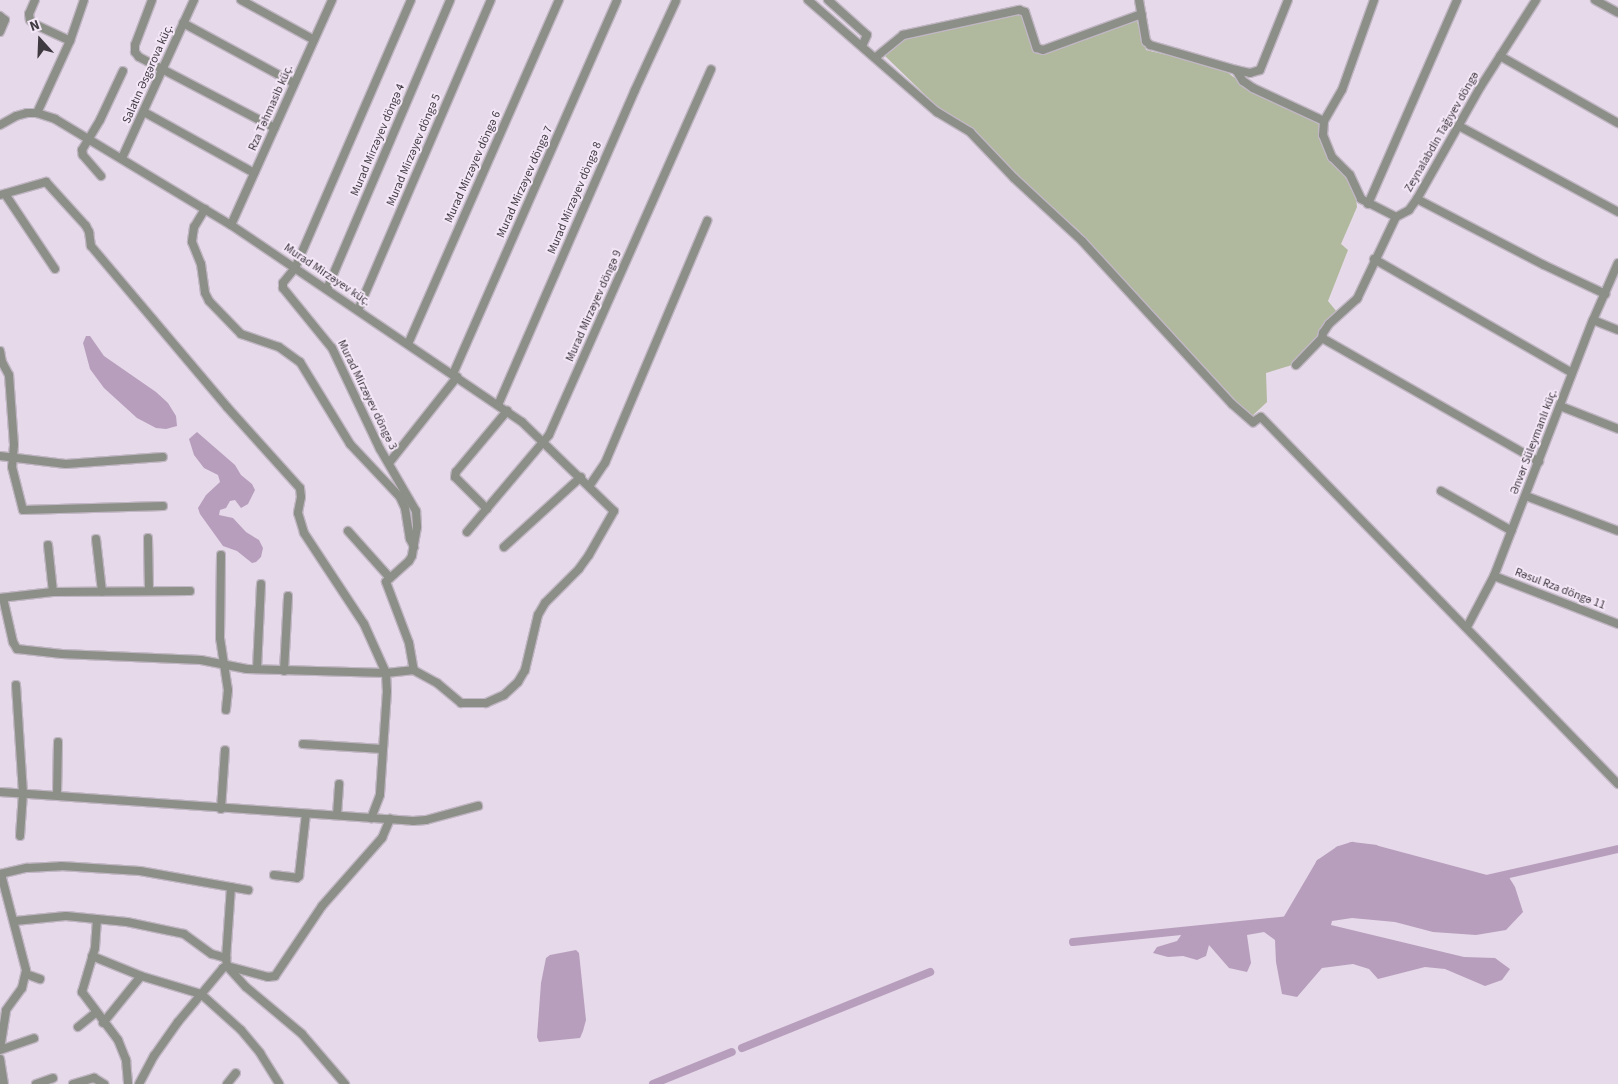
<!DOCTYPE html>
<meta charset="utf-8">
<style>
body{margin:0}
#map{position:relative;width:1618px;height:1084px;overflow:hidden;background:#e6d9e9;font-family:"Source Sans 3",sans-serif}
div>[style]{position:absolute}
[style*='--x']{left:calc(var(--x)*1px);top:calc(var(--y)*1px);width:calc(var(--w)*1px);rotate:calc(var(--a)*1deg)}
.green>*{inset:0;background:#b0b99d}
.water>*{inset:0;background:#b79ebd}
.canal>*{height:8px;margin:-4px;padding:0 4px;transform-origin:4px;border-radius:4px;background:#b79ebd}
.roads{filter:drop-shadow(1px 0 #c1b6c4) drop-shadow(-1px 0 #c1b6c4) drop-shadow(0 1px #c1b6c4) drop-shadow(0 -1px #c1b6c4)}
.street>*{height:8px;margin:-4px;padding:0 4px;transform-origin:4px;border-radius:4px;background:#8c8f87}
span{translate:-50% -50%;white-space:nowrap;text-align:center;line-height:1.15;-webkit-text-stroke:4px #f3e6f6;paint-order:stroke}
.street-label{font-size:12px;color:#3f3a41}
.north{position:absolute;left:15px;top:15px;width:50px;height:50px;-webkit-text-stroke:4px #f3e6f6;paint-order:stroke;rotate:340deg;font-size:14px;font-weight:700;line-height:20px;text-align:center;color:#3f3a41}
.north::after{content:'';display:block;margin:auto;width:18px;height:22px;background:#3f3a41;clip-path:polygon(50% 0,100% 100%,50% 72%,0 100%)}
</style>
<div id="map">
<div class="green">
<div style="clip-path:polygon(1021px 12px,1037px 54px,1136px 18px,1146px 50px,1222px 68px,1250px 90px,1317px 119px,1328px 160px,1342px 169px,1349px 179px,1356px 198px,1357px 207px,1341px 244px,1348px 250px,1328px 301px,1337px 312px,1318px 331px,1318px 339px,1292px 365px,1266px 373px,1267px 402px,1251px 417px,1077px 229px,1024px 183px,963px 123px,947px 116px,883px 54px,902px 37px)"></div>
</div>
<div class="water">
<div style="clip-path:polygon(86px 336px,90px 336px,104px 356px,156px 392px,168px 403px,176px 416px,177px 426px,166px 429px,156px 428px,137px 418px,104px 388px,90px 369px,83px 343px)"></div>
<div style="clip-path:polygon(197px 432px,235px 465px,241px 475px,252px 484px,255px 490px,248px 504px,241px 508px,235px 500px,230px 501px,226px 508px,220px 510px,219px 515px,233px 518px,246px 532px,259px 540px,263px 548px,261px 557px,256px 562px,252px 563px,237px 551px,223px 546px,200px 514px,198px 508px,206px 495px,220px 482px,218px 475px,204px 468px,194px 455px,189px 439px)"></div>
<div style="clip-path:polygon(1352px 846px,1375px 849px,1487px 879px,1507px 874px,1515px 887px,1523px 912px,1506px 930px,1476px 935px,1433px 932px,1395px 922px,1352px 918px,1332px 921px,1331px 925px,1464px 957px,1495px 958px,1510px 969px,1502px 980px,1485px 986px,1445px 969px,1425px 967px,1378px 979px,1369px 969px,1353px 964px,1322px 968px,1297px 997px,1282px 994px,1276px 962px,1275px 940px,1264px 932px,1247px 935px,1251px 963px,1247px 972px,1229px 968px,1209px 945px,1206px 956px,1197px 960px,1183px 956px,1168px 957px,1153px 953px,1157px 947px,1177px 941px,1184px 931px,1286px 921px,1320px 863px,1339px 850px)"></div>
<div style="clip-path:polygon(576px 950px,579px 953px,586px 1020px,583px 1031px,580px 1038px,539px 1042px,537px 1037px,541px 983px,546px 958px,550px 955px)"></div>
</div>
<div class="canal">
<div style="--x:1286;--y:921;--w:67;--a:-59.6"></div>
<div style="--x:1320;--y:863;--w:23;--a:-34"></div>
<div style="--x:1339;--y:850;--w:14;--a:-17"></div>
<div style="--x:1352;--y:846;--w:23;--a:7"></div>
<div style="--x:1375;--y:849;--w:116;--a:15"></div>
<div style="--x:1487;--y:879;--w:134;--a:-12.9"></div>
<div style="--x:1073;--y:942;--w:218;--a:-5.8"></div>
<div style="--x:742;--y:1048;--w:203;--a:-22"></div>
<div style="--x:653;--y:1084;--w:85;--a:-22.1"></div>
</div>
<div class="roads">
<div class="street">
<div style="--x:35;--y:0;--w:15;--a:113"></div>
<div style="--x:29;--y:14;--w:6;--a:81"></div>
<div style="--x:30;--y:20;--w:6;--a:45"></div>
<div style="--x:34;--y:24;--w:40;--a:25"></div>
<div style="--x:152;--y:0;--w:48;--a:110.7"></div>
<div style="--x:135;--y:45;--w:7;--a:90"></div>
<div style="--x:135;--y:52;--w:6;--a:51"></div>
<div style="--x:139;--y:57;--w:153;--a:27.6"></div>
<div style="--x:241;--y:0;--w:83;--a:28.7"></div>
<div style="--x:411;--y:0;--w:292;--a:113.4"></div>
<div style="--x:295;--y:268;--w:19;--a:129"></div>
<div style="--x:283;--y:283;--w:5;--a:90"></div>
<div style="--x:283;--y:288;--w:77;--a:50.8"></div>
<div style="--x:332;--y:348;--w:112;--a:64.6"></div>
<div style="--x:380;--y:449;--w:72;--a:59.9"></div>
<div style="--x:416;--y:511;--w:16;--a:86"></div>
<div style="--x:417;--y:527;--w:29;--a:100"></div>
<div style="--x:412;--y:556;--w:6;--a:121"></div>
<div style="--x:409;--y:561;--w:31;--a:138"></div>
<div style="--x:386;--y:582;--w:65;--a:69.3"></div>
<div style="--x:409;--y:643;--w:27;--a:80"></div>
<div style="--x:808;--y:0;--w:171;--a:41"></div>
<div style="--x:937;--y:112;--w:39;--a:31"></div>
<div style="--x:970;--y:132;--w:64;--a:46.3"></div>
<div style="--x:1014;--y:178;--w:93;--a:42.8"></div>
<div style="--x:1082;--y:241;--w:222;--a:47.4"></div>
<div style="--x:1232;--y:404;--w:28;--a:41"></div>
<div style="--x:1253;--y:422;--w:9;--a:-32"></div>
<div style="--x:1261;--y:417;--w:512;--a:45.79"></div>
<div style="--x:828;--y:0;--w:52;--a:41.9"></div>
<div style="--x:867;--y:35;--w:12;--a:114"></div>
<div style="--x:1139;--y:0;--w:42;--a:80.3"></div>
<div style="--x:1146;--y:41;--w:6;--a:45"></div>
<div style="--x:1150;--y:45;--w:90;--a:16.2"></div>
<div style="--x:1236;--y:70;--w:13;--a:58"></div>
<div style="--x:1243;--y:81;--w:12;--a:35"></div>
<div style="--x:1253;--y:88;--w:78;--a:24.9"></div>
<div style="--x:1324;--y:121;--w:14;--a:94"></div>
<div style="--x:1323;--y:135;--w:24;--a:68"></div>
<div style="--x:1332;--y:157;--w:25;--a:45"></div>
<div style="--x:1350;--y:175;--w:26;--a:65"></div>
<div style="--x:1361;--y:199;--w:39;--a:27"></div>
<div style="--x:1595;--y:0;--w:26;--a:29"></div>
<div style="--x:0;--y:16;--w:6;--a:39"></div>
<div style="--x:5;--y:20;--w:13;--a:113"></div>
<div style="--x:183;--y:23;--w:126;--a:28.4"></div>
<div style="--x:1500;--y:56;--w:136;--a:29.6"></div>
<div style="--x:876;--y:57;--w:35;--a:-39"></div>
<div style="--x:903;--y:35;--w:119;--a:-12.2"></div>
<div style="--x:1019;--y:10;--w:6;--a:18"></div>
<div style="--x:1025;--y:12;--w:38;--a:72"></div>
<div style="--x:1037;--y:48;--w:6;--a:18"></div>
<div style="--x:1043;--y:50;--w:105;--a:-20"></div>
<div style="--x:1236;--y:70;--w:14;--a:12"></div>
<div style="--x:1250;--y:73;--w:10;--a:-17"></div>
<div style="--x:1260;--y:70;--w:75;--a:-68.2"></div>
<div style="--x:144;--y:112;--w:126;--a:29"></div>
<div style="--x:37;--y:113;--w:79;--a:-65.4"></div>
<div style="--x:70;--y:41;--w:43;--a:-71.1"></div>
<div style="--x:1324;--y:121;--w:36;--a:-60"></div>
<div style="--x:1342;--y:90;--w:96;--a:-70.4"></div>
<div style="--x:0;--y:125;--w:18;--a:-29"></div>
<div style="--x:16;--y:116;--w:11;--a:-15"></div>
<div style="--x:27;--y:113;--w:10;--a:0"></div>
<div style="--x:37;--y:113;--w:19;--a:18"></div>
<div style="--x:55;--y:119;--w:205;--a:31.1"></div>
<div style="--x:231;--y:225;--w:351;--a:34.1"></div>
<div style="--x:522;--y:422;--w:128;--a:44.1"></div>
<div style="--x:614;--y:511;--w:51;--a:119.6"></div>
<div style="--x:589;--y:555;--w:17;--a:126"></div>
<div style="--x:579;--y:569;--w:48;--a:135"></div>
<div style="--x:545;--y:603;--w:14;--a:120"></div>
<div style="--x:538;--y:615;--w:57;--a:103.3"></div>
<div style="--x:525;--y:670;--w:14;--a:120"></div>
<div style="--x:518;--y:682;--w:19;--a:137"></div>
<div style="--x:504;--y:695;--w:20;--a:156"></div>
<div style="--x:486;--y:703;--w:25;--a:180"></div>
<div style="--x:461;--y:703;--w:31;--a:-140"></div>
<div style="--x:437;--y:683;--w:26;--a:-151"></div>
<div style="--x:414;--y:670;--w:28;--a:174"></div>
<div style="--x:386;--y:673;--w:139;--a:-178.4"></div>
<div style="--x:247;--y:669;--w:47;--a:-168.9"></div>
<div style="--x:201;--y:660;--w:139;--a:-177.5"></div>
<div style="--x:62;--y:654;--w:45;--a:-173.7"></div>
<div style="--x:17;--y:649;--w:8;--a:-120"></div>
<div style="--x:13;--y:642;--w:45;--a:-102.8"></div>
<div style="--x:1459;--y:126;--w:181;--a:28.4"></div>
<div style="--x:122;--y:158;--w:174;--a:-65.5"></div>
<div style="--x:101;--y:176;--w:28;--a:-131"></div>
<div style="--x:83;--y:155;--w:5;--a:-101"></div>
<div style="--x:82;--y:150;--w:35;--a:-59"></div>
<div style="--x:100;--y:120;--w:54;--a:-64.9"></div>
<div style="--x:5;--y:194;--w:90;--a:56.3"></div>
<div style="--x:0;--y:195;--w:48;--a:-15.8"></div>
<div style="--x:46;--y:182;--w:59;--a:47.7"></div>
<div style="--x:86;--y:226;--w:7;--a:63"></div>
<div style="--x:89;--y:232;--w:14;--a:82"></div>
<div style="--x:91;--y:246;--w:211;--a:49.8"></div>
<div style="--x:227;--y:407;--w:109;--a:48"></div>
<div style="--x:300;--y:488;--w:9;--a:84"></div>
<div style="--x:301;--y:497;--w:16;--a:101"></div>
<div style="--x:298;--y:513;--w:21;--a:73"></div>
<div style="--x:304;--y:533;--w:109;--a:56.6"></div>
<div style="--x:364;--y:624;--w:54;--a:65.8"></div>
<div style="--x:386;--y:673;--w:18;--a:87"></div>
<div style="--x:387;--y:691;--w:104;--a:93.9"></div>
<div style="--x:380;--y:795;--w:25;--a:111"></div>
<div style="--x:1417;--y:199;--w:143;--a:27.5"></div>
<div style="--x:1544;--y:265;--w:68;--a:25.4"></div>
<div style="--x:1368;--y:204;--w:223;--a:-66.4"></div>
<div style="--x:205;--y:209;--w:21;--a:121"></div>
<div style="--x:194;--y:227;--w:15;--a:98"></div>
<div style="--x:192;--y:242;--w:24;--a:68"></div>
<div style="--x:201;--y:264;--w:29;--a:82"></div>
<div style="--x:205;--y:293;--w:9;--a:63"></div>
<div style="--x:209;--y:301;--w:46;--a:45.9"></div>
<div style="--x:241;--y:334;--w:40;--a:18.9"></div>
<div style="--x:279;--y:347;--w:26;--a:36"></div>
<div style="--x:300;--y:362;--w:96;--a:58.6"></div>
<div style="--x:350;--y:444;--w:73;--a:46.7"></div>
<div style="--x:400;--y:497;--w:12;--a:66"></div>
<div style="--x:405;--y:508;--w:31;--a:81"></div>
<div style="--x:410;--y:539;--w:9;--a:63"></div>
<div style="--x:231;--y:225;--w:247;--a:-65.8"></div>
<div style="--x:1374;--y:259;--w:228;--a:29.9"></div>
<div style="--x:327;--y:289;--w:314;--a:-66.9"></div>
<div style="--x:358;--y:310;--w:337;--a:-66.8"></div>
<div style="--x:1593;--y:320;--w:27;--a:22"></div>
<div style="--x:1322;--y:338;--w:250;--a:29.7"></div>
<div style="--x:408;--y:344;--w:376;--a:-66.3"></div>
<div style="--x:0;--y:351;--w:11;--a:80"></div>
<div style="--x:2;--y:362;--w:15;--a:62"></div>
<div style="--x:9;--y:375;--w:70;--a:85.9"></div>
<div style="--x:14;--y:445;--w:22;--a:95"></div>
<div style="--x:12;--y:467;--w:44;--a:75.7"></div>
<div style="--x:23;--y:510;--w:140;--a:-1.6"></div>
<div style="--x:1296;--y:365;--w:37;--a:-46"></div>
<div style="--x:1322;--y:338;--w:5;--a:-79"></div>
<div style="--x:1323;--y:333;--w:11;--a:-56"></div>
<div style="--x:1329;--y:324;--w:38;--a:-42"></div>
<div style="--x:1357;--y:299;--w:91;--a:-64.6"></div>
<div style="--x:1396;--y:217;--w:15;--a:-28"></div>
<div style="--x:1409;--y:210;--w:14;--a:-54"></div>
<div style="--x:1417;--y:199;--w:130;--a:-60.5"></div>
<div style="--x:1481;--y:86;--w:102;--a:-57.4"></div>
<div style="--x:453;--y:374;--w:408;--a:-66.3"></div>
<div style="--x:498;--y:405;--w:344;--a:-66.5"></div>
<div style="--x:635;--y:90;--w:98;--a:-65.3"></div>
<div style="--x:1560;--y:406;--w:62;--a:21.6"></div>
<div style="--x:0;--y:456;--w:66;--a:6.9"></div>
<div style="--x:66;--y:464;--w:97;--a:-4.1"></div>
<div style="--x:389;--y:463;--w:110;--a:-51.7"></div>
<div style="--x:590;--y:485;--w:27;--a:-56"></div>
<div style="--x:605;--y:463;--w:263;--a:-67.1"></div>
<div style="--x:1441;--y:491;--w:81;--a:29.4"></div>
<div style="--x:1526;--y:496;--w:98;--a:20.8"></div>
<div style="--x:487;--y:509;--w:45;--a:-135"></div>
<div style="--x:455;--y:477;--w:5;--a:-79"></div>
<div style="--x:456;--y:472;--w:80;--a:-50.1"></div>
<div style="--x:348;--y:531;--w:63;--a:48.2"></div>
<div style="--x:467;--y:532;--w:127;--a:-49.8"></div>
<div style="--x:549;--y:435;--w:400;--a:-66.1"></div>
<div style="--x:148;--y:538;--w:53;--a:88.9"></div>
<div style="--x:96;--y:539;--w:53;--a:83.5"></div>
<div style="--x:48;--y:545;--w:47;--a:83.9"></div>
<div style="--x:504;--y:547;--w:104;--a:-42.3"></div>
<div style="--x:221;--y:555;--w:83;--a:90.7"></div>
<div style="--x:220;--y:638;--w:53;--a:81.3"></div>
<div style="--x:228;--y:690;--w:20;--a:96"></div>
<div style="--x:1494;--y:576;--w:133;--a:21.2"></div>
<div style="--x:0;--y:598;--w:53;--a:-6.5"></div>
<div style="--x:53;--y:592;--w:137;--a:-0.4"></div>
<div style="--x:1467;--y:627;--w:58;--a:-62.1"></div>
<div style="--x:1494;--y:576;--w:274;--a:-68.9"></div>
<div style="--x:1593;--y:320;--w:62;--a:-66.3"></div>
<div style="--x:257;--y:669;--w:85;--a:-87.3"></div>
<div style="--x:284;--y:671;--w:75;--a:-86.9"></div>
<div style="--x:16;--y:685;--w:108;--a:86.3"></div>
<div style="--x:23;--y:793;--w:43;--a:94"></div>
<div style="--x:303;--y:744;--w:79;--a:3.6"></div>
<div style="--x:0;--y:792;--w:414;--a:4"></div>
<div style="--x:413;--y:821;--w:13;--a:-4"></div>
<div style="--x:426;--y:820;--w:54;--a:-15.1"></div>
<div style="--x:57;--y:795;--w:53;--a:-88.9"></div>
<div style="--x:221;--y:809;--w:59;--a:-86.1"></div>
<div style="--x:337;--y:815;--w:31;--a:-86"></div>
<div style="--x:0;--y:874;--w:28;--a:-13"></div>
<div style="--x:27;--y:868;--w:34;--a:-3"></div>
<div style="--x:61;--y:866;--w:79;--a:3.6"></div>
<div style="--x:140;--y:871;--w:110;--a:10"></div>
<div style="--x:274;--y:875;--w:23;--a:7"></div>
<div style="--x:297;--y:878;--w:3;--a:-45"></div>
<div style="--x:299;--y:876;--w:62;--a:-83.6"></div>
<div style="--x:231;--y:887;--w:71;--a:94"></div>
<div style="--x:226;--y:958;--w:8;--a:83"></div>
<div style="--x:227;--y:966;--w:28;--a:48"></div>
<div style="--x:246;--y:987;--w:73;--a:40"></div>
<div style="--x:302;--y:1034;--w:66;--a:49.3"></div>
<div style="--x:97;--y:919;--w:29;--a:94"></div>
<div style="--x:95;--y:948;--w:46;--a:106.5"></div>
<div style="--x:82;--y:992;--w:60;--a:53.1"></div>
<div style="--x:118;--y:1040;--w:22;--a:68"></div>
<div style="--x:126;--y:1060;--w:24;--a:85"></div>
<div style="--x:15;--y:921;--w:51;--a:-5.6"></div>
<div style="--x:66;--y:916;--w:61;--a:5.6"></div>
<div style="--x:127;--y:922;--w:58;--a:11.9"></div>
<div style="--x:184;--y:934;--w:34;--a:36"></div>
<div style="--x:212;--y:954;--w:15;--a:16"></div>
<div style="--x:92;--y:956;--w:53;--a:22.2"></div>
<div style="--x:141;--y:976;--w:63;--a:16.7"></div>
<div style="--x:201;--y:994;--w:54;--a:42"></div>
<div style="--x:241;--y:1030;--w:30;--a:50"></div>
<div style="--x:260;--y:1053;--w:36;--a:58"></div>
<div style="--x:26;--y:974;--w:15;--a:20"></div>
<div style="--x:103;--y:1023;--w:60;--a:-51"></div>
<div style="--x:78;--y:1027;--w:22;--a:-39"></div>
<div style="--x:0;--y:1049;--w:39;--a:-81"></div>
<div style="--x:6;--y:1010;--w:27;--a:-54"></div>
<div style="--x:22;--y:988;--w:18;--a:-77"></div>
<div style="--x:26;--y:970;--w:99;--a:-104.6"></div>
<div style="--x:0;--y:1050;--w:36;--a:-19"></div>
<div style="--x:0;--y:1059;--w:25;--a:81"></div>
<div style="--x:36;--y:1084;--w:18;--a:-19"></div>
<div style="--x:73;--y:1084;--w:22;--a:-16"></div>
<div style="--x:94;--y:1078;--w:12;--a:31"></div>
<div style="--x:139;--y:1084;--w:32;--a:-62"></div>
<div style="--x:154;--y:1056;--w:42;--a:-54.8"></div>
<div style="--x:178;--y:1022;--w:70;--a:-50.2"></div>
<div style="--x:223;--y:968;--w:4;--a:-27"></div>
<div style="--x:227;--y:966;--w:42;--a:15"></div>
<div style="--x:268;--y:977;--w:7;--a:-8"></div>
<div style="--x:275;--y:976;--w:84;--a:-56.1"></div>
<div style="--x:322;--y:906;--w:91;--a:-48.6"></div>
<div style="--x:382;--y:838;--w:21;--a:-67"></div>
<div style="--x:227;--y:1084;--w:14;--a:-51"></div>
</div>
</div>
<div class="street-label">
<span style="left:148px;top:74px;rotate:-66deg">Salatın Əsgərova küç.</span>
<span style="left:271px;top:108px;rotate:-66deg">Rza Təhmasib küç.</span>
<span style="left:1442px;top:132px;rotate:-60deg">Zeynalabdin Tağıyev döngə</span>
<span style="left:378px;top:140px;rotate:-67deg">Murad Mirzəyev döngə 4</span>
<span style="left:414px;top:150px;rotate:-67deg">Murad Mirzəyev döngə 5</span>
<span style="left:473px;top:167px;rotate:-66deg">Murad Mirzəyev döngə 6</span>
<span style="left:525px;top:182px;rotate:-66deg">Murad Mirzəyev döngə 7</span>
<span style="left:575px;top:198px;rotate:-67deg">Murad Mirzəyev döngə 8</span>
<span style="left:327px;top:275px;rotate:34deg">Murad Mirzəyev küç.</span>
<span style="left:594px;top:306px;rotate:-66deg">Murad Mirzəyev döngə 9</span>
<span style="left:367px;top:395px;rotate:64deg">Murad Mirzəyev döngə 3</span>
<span style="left:1534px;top:442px;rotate:-69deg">Ənvər Süleymanlı küç.</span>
<span style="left:1560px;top:589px;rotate:21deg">Rəsul Rza döngə 11</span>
</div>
<div class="north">N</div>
</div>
